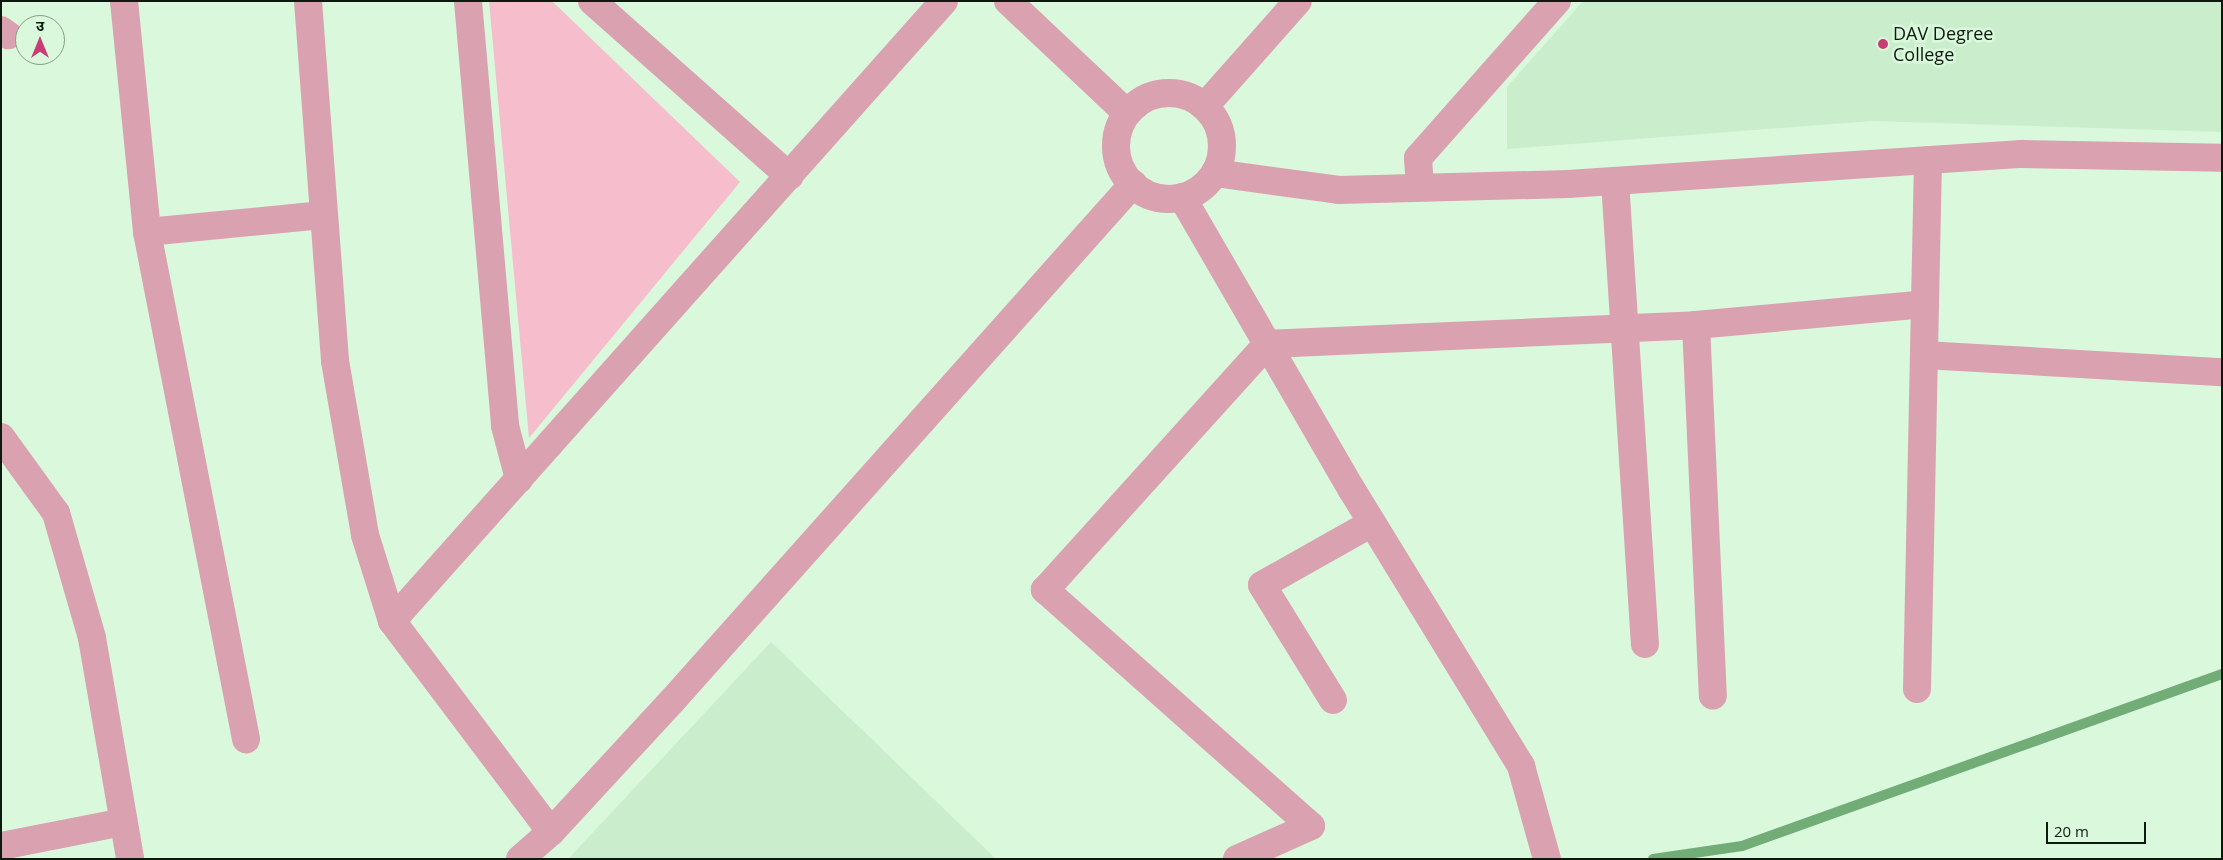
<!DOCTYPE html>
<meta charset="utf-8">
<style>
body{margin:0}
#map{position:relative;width:2223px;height:860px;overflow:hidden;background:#daf8db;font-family:"Open Sans","Noto Sans Devanagari",sans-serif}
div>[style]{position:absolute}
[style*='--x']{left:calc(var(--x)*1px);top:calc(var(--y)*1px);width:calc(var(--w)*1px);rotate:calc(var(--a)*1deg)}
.built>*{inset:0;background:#caeecc}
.green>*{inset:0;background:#f6bdcd}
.stream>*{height:10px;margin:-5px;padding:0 5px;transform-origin:5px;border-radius:5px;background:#72ac77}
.minor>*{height:28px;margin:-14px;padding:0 14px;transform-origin:14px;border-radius:14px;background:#daa1b1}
.minor>.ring{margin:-14px;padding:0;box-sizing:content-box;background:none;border:28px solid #daa1b1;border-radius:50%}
.dots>*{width:14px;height:14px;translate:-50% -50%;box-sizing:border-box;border:2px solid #daf8db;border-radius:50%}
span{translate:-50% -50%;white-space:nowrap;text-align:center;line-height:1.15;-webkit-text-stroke:5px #daf8db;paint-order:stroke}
.poi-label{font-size:18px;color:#0d180e}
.left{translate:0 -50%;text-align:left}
.frame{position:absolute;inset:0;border:2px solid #0d180e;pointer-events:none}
.north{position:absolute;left:15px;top:15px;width:50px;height:50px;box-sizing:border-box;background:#daf8db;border:1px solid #889e89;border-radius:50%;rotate:0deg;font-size:14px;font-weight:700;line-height:20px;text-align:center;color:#0d180e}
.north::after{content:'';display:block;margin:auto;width:18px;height:22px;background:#c83d75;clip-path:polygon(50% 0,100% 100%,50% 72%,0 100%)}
.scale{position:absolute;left:2046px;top:822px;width:100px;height:22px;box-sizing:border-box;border:2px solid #0d180e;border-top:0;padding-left:6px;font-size:15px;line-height:18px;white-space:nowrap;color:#0d180e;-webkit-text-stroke:4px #daf8db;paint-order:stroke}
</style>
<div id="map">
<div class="built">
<div style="clip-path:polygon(1583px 1px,2222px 1px,2222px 132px,1872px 121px,1507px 149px,1507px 87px)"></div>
<div style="clip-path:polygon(771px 642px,996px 859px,568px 859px)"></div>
</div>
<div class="green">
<div style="clip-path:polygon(489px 1px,552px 1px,740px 182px,529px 438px)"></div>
</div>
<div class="stream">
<div style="--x:1653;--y:859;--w:90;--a:-8.3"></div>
<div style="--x:1742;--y:846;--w:510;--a:-19.71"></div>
</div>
<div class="minor">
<div style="--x:124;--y:1;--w:232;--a:84.3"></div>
<div style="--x:147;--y:232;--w:517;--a:78.95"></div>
<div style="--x:308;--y:1;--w:361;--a:85.7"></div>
<div style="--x:335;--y:361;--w:177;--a:80.2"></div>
<div style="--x:365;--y:535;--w:90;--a:72.6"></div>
<div style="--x:392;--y:621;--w:264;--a:53"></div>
<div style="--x:468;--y:1;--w:427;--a:85"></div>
<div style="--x:505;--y:426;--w:55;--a:75.2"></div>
<div style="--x:592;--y:1;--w:264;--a:41.6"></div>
<div style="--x:1008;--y:1;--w:163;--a:43.3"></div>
<div style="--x:1;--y:30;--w:9;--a:36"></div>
<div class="ring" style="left:1116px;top:93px;width:78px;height:78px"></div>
<div style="--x:1205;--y:106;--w:140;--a:-48.5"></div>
<div style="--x:1215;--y:173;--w:125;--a:7.8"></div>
<div style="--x:1339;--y:190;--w:229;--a:-1.5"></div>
<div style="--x:1568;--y:184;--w:455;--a:-3.8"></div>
<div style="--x:2022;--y:154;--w:200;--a:1.1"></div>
<div style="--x:1615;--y:181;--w:464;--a:86.3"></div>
<div style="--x:1420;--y:187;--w:29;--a:-94"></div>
<div style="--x:1418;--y:158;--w:210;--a:-48.5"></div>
<div style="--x:1182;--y:197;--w:339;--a:59.9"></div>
<div style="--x:1352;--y:490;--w:324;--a:58.5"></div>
<div style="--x:1521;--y:766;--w:97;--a:74.4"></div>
<div style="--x:147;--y:232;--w:177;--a:-5.5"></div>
<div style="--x:1696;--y:325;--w:371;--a:87.4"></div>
<div style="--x:1924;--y:355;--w:298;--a:3.3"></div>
<div style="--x:1;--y:437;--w:94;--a:54.1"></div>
<div style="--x:56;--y:513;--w:130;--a:73.9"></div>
<div style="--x:92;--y:638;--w:224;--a:80.2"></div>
<div style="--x:392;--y:621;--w:830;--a:-48.32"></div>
<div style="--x:1917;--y:689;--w:529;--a:-88.81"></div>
<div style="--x:1333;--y:700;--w:135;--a:-121.7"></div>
<div style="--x:1262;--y:585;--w:126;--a:-29.4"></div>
<div style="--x:1;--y:846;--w:124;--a:-11.1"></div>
<div style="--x:520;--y:859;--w:41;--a:-41.1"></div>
<div style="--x:551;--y:832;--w:178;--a:-47.3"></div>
<div style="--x:672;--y:701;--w:693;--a:-48.28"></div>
<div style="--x:1237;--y:859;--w:81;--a:-24"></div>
<div style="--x:1311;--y:826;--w:356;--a:-138.4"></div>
<div style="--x:1045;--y:590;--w:331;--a:-47.9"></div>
<div style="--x:1267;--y:344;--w:429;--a:-2.5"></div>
<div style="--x:1696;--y:325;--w:230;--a:-5.2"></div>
</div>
<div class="dots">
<div style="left:1883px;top:44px;background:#c83d75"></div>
</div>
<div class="poi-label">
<span class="left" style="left:1893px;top:44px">DAV Degree<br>College</span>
</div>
<div class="frame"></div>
<div class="north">उ</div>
<div class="scale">20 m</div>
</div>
